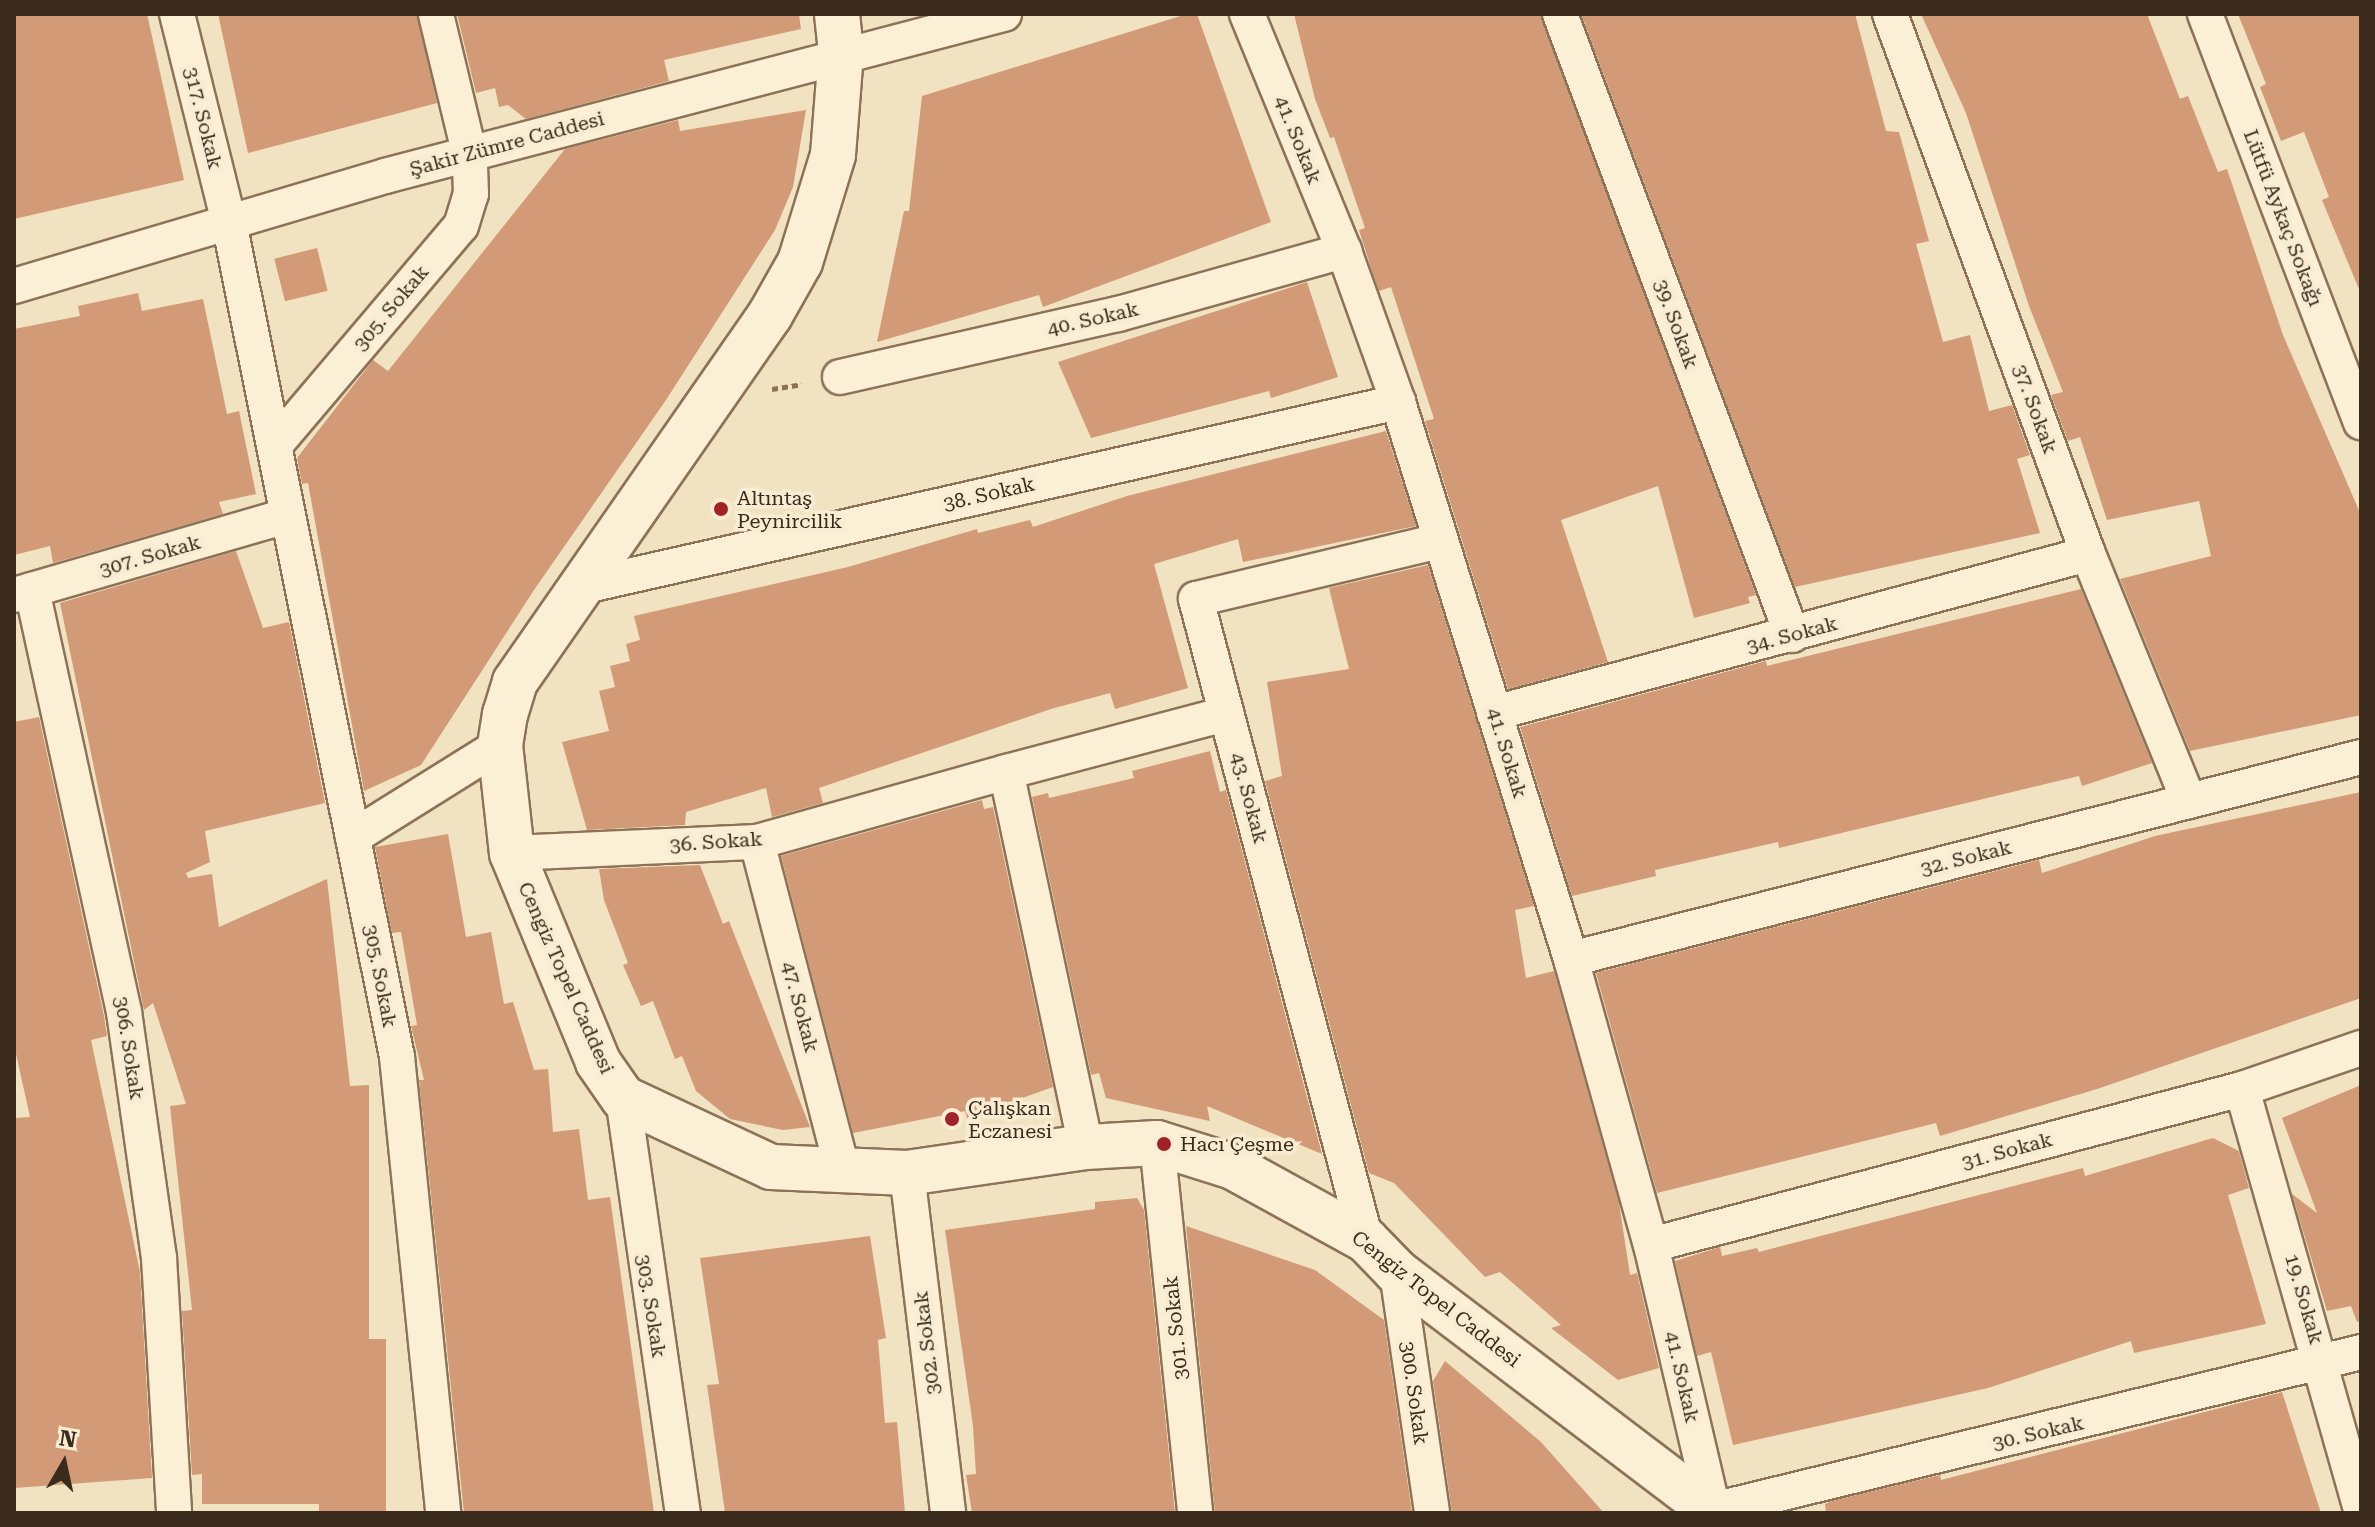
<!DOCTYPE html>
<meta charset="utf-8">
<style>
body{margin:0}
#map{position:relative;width:2375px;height:1527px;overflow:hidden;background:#f1e2c2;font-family:"Roboto Serif",serif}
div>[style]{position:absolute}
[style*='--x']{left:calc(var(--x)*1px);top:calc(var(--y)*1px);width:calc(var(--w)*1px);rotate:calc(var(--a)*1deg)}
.building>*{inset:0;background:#d29a76;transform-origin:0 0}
.path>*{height:5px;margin-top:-2.5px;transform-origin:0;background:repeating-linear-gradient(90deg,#8c7358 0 6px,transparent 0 10px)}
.roads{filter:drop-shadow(2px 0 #8c7358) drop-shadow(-2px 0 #8c7358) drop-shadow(0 2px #8c7358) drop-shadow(0 -2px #8c7358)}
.minor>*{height:34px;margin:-17px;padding:0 17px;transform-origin:17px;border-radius:17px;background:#fbefd6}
.secondary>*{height:44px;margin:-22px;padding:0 22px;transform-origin:22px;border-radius:22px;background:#fbefd6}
.dots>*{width:22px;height:22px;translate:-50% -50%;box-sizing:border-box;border:4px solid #f8ecd2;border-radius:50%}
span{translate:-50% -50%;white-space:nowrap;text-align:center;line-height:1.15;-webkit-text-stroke:7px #f8ecd2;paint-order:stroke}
.street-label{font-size:20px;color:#3b2b1d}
.poi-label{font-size:20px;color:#3b2b1d}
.left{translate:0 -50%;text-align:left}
.frame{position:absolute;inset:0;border:16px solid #3b2b1d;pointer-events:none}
.north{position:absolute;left:24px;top:1423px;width:80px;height:80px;-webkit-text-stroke:6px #f8ecd2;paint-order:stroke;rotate:9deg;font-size:22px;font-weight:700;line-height:32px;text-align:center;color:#3b2b1d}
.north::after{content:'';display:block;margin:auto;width:28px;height:36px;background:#3b2b1d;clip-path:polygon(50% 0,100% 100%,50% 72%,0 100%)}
</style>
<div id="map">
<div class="building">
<div style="clip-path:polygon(14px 14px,147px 14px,184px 180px,14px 219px)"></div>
<div style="clip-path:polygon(218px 14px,417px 14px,437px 103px,248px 153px)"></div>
<div style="clip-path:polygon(457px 14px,799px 14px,801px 29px,664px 60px,669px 81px,526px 119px,508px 105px,499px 107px,495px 88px,476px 93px)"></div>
<div style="clip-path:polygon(1187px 14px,1197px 14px,1271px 222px,1043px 307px,1039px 295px,877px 342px,904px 211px,909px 211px,922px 96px)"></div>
<div style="clip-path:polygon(1294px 14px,1540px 14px,1756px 595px,1748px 597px,1750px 603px,1694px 618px,1658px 486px,1561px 520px,1608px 662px,1508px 689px,1425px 421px,1434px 419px,1391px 287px,1379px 291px,1373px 274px,1359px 230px,1365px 228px,1334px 137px,1330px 138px,1315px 99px)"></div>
<div style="clip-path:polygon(1581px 14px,1855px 14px,1886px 131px,1899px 132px,1929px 241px,1916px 244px,1943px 342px,1970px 335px,1989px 411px,2012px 405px,2030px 455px,2017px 459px,2040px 533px,1795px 587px)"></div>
<div style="clip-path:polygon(1921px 14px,2147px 14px,2180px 99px,2188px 96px,2218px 172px,2227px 169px,2283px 335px,2361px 515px,2361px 715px,2190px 751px,2120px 579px,2211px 556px,2199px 501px,2107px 520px,2080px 437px,2068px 441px,2051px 395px,2063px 392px,2029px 306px,1966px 113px)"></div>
<div style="clip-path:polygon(2238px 14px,2361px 14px,2361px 294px,2322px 200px,2329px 197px,2304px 132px,2281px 141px,2260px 87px,2266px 84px)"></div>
<div style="clip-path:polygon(806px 110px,793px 187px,775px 230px,666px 400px,534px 590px,421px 765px,364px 791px,308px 483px,302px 484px,297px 458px,373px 360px,388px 371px,565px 149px,678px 120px,680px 131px)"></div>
<div style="left:317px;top:248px;width:44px;height:44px;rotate:76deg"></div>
<div style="clip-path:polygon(1307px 282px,1338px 377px,1271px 398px,1269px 391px,1091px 438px,1058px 362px)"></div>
<div style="clip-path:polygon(138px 293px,142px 311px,203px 299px,227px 414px,239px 411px,256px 494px,219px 502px,223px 514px,53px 563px,50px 546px,14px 555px,14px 329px,80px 316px,78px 306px)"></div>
<div style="clip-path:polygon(1386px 431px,1416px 526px,1243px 562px,1238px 539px,1154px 564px,1188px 688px,1115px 709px,1110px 693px,1051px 709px,819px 788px,823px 803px,772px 817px,766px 788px,686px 812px,685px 825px,587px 830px,562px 742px,609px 731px,599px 691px,615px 687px,610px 666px,630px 661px,626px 644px,640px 640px,634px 616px,848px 567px,977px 529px,978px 533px,1030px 520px,1033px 527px,1127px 496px)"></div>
<div style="clip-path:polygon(236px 551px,263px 628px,289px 622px,325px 803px,205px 831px,210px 862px,186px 873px,188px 878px,212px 874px,219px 927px,327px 879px,350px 1086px,369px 1085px,369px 1339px,386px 1339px,386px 1513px,319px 1513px,319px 1504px,202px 1504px,202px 1474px,192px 1475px,182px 1311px,192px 1310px,170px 1106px,186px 1104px,153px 1003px,144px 1010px,60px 603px)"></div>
<div style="clip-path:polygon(1428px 565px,1534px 906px,1515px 910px,1526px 978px,1554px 971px,1619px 1203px,1630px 1275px,1637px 1273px,1659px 1368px,1618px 1380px,1551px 1328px,1561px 1325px,1500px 1272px,1485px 1277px,1394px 1183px,1369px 1173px,1265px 781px,1282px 776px,1267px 682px,1349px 669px,1329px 588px)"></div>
<div style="clip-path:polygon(2081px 589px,2152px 763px,2082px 786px,2079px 776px,1779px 848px,1778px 842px,1655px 870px,1656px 876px,1572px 896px,1520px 727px,1766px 661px,1767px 666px)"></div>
<div style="clip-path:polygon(39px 717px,104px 1016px,107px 1036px,91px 1040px,140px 1272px,152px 1478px,14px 1488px,14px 1118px,30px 1117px,14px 1045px,14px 722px)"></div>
<div style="clip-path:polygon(1210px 751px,1220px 792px,1226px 790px,1322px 1154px,1207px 1106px,1210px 1121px,1106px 1098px,1099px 1073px,1091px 1075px,1032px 797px,1048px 793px,1049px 798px,1134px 778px,1132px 771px)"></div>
<div style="clip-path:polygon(2361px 792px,2361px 998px,2097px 1089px,1940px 1136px,1936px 1123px,1657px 1193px,1596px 973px,2039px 860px,2042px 873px,2155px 836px)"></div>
<div style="clip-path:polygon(982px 800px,984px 809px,993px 807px,1053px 1087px,967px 1118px,965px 1111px,853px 1133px,781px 856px)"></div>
<div style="clip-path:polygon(448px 834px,466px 937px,491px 932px,504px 1004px,513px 1002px,534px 1070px,548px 1069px,553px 1132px,579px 1129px,588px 1200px,610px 1197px,654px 1513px,464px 1513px,419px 1080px,424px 1080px,411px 1026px,417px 1025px,401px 932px,392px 933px,375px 847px)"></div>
<div style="clip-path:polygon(700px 865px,723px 924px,729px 921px,810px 1127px,783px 1130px,730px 1119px,696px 1091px,682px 1056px,675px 1059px,653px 1001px,641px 1006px,623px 965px,628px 963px,604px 900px,599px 869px)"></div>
<div style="clip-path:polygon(2361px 1085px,2361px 1321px,2357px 1322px,2351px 1306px,2327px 1311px,2292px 1194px,2317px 1213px,2282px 1118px)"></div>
<div style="clip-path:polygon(2213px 1138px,2239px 1151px,2249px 1188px,2228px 1195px,2266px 1324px,2134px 1353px,2131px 1341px,1988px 1388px,1733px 1445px,1711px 1352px,1697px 1356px,1675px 1261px,1720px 1247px,1722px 1256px,1757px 1248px,1759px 1252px,2083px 1168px,2085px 1176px)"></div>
<div style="clip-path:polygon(1137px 1198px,1144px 1210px,1175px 1513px,972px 1513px,966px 1475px,976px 1474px,973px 1426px,945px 1230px,1095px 1209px,1095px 1202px)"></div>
<div style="clip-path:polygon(1186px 1226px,1315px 1270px,1384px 1320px,1412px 1513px,1215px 1513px)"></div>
<div style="clip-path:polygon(870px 1236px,886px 1338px,878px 1340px,885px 1423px,897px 1422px,905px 1513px,725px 1513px,707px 1385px,719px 1384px,700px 1258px)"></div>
<div style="clip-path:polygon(1445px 1361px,1541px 1442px,1604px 1513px,1452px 1513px,1433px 1381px)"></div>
<div style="clip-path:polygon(2282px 1392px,2321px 1513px,1826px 1513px,1825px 1504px,1832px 1501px,1940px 1475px,1941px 1480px)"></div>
</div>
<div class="path">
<div style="--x:772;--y:389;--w:30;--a:-9"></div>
</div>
<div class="roads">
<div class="minor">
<div style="--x:177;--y:14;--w:214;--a:76"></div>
<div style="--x:229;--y:222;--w:852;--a:78.62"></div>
<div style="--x:397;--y:1057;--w:458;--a:84.2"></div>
<div style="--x:1247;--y:14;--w:256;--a:67.7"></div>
<div style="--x:1344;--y:251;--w:160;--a:70.3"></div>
<div style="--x:1398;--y:402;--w:583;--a:72.75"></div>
<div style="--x:1571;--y:959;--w:297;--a:74.4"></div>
<div style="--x:1651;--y:1245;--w:272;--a:76.8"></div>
<div style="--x:1713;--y:1510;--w:667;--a:-13.7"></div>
<div style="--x:1560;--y:14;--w:663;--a:69.51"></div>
<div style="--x:1890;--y:14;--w:575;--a:69.86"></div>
<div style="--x:2088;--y:554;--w:267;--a:67.8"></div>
<div style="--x:2205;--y:14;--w:437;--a:69.1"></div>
<div style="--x:14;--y:286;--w:387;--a:-16.5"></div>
<div style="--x:385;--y:176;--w:640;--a:-14.67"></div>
<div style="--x:840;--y:377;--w:285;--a:-12.8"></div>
<div style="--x:1118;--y:314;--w:235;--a:-15.6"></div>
<div style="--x:275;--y:445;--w:287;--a:-49.7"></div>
<div style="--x:461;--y:226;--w:34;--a:-73"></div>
<div style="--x:471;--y:194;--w:38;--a:-92"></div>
<div style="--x:470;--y:156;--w:146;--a:-103.5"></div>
<div style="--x:580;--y:587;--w:839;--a:-12.74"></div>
<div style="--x:32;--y:590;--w:432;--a:77.7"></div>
<div style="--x:124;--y:1012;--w:248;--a:81.9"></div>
<div style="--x:159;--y:1258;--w:255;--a:86.6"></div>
<div style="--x:14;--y:595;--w:283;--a:-16.2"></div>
<div style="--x:1494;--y:713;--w:615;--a:-14.99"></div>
<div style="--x:353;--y:837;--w:173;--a:-32"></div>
<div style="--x:757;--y:842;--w:342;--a:75.4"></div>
<div style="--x:512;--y:853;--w:245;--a:-2.6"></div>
<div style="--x:757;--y:842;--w:259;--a:-15.7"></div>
<div style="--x:1571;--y:959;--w:815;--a:-14.34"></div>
<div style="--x:2242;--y:1089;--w:437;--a:74.2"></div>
<div style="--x:623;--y:1098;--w:419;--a:81.8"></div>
<div style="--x:1157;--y:1143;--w:372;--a:84.1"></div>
<div style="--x:1086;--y:1147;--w:383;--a:-102"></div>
<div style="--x:1006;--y:772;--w:228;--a:-14.8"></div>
<div style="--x:907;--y:1173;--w:342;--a:83.1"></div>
<div style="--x:1366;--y:1240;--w:663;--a:-104.85"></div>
<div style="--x:1196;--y:599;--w:251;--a:-13.4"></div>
<div style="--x:1651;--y:1245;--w:611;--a:-14.79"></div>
<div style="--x:2242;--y:1089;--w:126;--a:-19"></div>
<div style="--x:1397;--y:1272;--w:244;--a:81.7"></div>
</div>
<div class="secondary">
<div style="--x:837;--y:14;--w:39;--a:84"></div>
<div style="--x:841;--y:53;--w:102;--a:94.5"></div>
<div style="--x:833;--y:155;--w:112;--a:107.1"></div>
<div style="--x:800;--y:262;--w:61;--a:119.5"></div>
<div style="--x:770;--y:315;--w:447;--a:124.8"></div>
<div style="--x:515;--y:682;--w:34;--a:107"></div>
<div style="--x:505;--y:714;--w:31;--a:99"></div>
<div style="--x:500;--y:745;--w:109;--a:83.7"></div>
<div style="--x:512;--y:853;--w:226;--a:67.6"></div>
<div style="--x:598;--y:1062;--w:44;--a:55.2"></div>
<div style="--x:623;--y:1098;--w:163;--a:25"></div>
<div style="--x:771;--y:1167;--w:136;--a:2.5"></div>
<div style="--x:907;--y:1173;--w:181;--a:-8.3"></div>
<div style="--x:1086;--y:1147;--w:71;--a:-3.2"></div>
<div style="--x:1157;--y:1143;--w:80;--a:17.5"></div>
<div style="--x:1233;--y:1167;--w:152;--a:28.8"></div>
<div style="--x:1366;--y:1240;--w:45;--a:45.9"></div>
<div style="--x:1397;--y:1272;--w:398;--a:37.2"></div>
</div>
</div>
<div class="dots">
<div style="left:721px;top:509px;background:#a02427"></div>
<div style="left:952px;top:1119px;background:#a02427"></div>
<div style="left:1164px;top:1144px;background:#a02427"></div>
</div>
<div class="street-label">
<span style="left:203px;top:118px;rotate:76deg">317. Sokak</span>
<span style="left:1298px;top:140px;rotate:68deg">41. Sokak</span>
<span style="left:507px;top:144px;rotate:-15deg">Şakir Zümre Caddesi</span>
<span style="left:2283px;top:218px;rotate:69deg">Lütfü Aykaç Sokağı</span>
<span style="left:391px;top:308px;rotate:-50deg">305. Sokak</span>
<span style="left:1093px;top:319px;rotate:-13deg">40. Sokak</span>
<span style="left:1676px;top:324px;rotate:70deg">39. Sokak</span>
<span style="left:2035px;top:409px;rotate:70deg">37. Sokak</span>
<span style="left:989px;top:494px;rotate:-13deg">38. Sokak</span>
<span style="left:150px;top:556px;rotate:-16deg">307. Sokak</span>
<span style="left:1792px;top:635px;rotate:-15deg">34. Sokak</span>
<span style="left:1507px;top:753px;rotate:73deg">41. Sokak</span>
<span style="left:1249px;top:798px;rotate:75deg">43. Sokak</span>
<span style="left:716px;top:842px;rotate:-4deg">36. Sokak</span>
<span style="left:1966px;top:858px;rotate:-14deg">32. Sokak</span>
<span style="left:380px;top:976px;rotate:79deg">305. Sokak</span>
<span style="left:566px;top:978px;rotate:66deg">Cengiz Topel Caddesi</span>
<span style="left:800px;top:1007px;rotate:75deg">47. Sokak</span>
<span style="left:129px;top:1048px;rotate:81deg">306. Sokak</span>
<span style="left:2007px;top:1151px;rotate:-15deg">31. Sokak</span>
<span style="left:1436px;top:1299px;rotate:38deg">Cengiz Topel Caddesi</span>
<span style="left:2304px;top:1299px;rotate:74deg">19. Sokak</span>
<span style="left:651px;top:1306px;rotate:81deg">303. Sokak</span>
<span style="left:1176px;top:1328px;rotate:-96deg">301. Sokak</span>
<span style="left:927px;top:1343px;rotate:-97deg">302. Sokak</span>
<span style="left:1682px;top:1377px;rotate:77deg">41. Sokak</span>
<span style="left:1414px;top:1393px;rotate:82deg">300. Sokak</span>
<span style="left:2038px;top:1433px;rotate:-13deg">30. Sokak</span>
</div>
<div class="poi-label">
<span class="left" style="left:737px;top:510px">Altıntaş<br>Peynircilik</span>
<span class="left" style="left:968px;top:1120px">Çalışkan<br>Eczanesi</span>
<span class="left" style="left:1180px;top:1144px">Hacı Çeşme</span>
</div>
<div class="frame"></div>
<div class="north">N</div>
</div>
